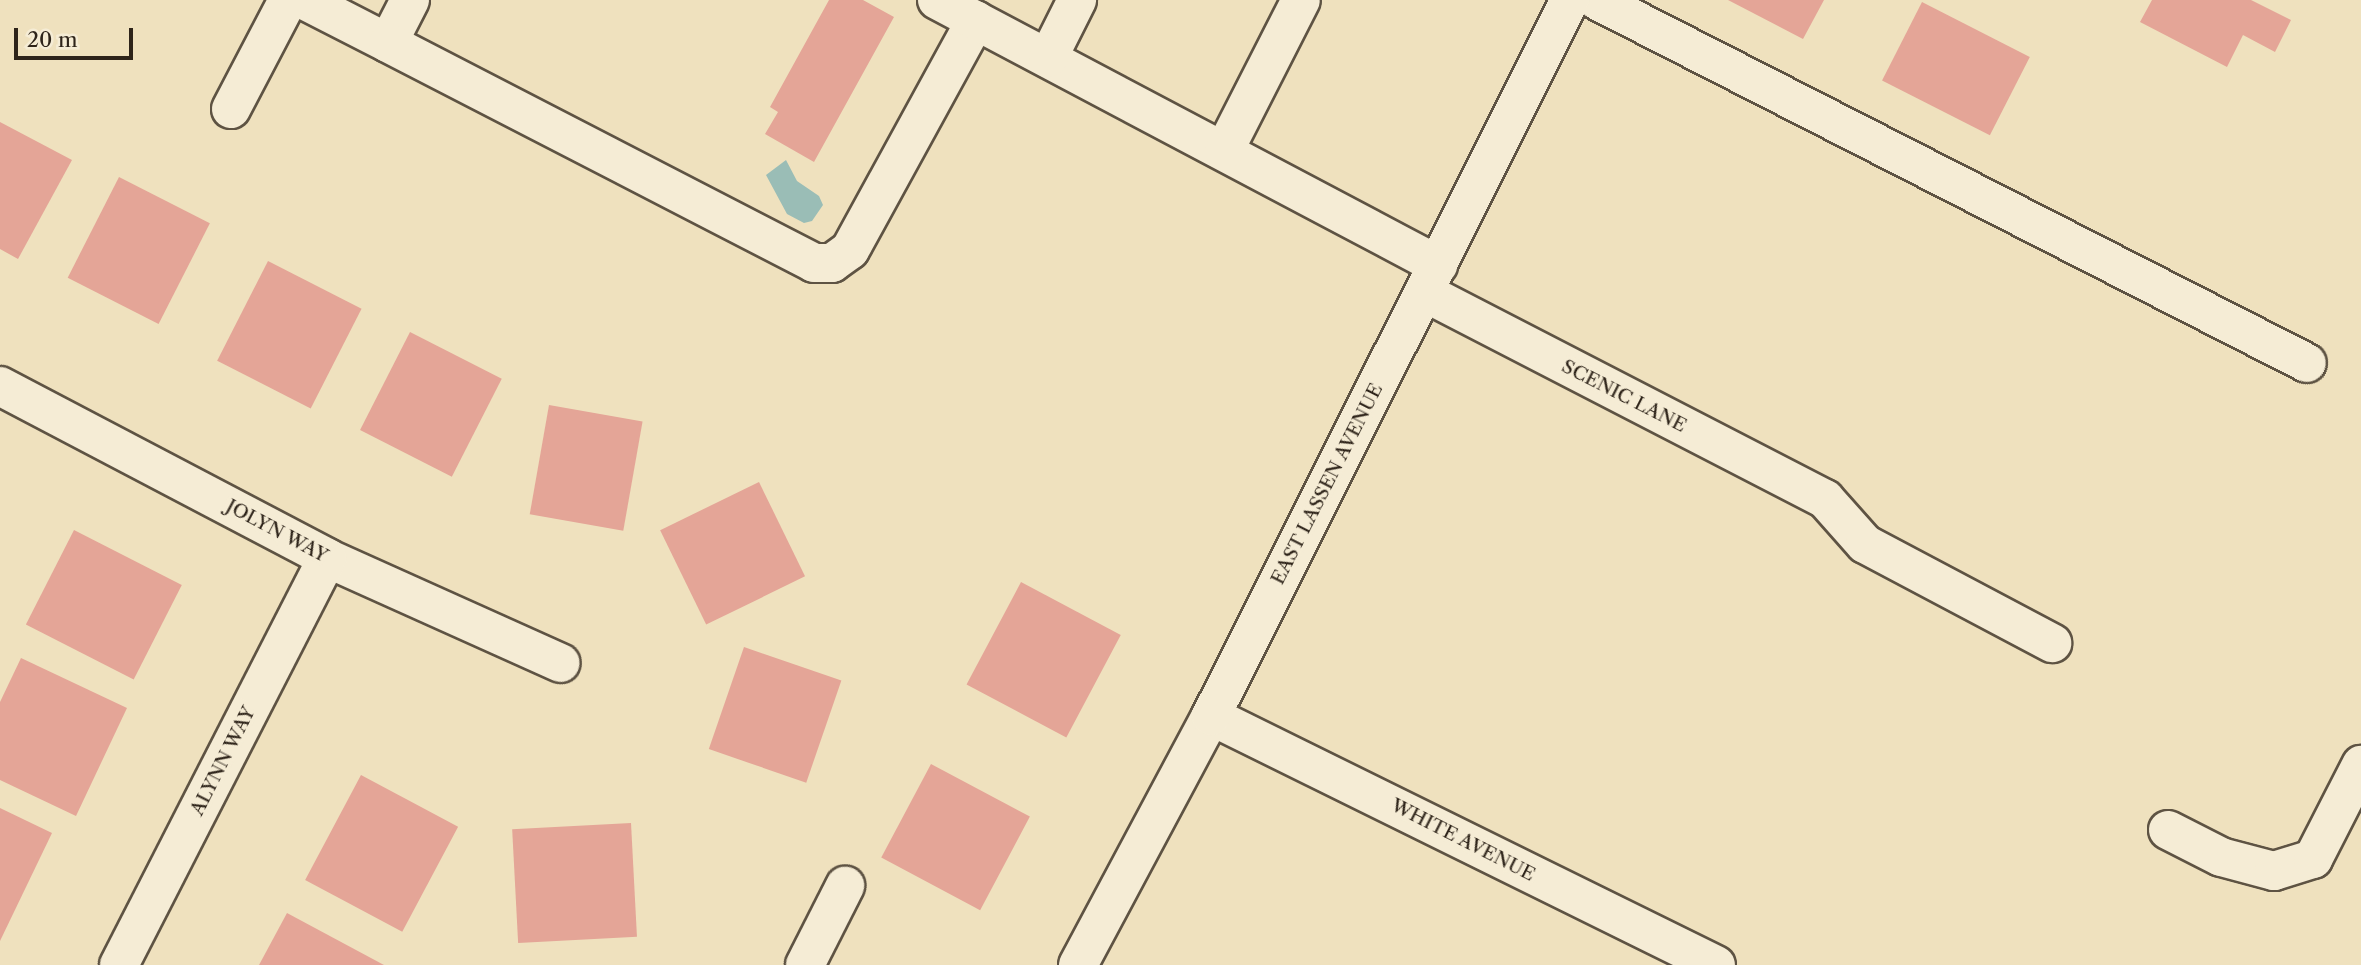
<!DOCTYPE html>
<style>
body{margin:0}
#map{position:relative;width:2361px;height:965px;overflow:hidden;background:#efe1be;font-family:"Libre Caslon Text",serif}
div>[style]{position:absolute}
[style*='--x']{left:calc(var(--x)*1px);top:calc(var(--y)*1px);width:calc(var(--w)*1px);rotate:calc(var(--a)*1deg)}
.water>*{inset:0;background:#9abdb6}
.building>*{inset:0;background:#e4a597;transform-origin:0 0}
.roads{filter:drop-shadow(2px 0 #5e5343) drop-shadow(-2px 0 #5e5343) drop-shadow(0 2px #5e5343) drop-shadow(0 -2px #5e5343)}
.minor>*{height:38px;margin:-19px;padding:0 19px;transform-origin:19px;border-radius:19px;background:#f5ecd5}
span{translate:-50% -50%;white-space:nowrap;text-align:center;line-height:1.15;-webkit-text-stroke:7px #f5ecd5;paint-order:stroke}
.street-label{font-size:19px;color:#2e241a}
.scale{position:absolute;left:14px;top:28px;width:119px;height:32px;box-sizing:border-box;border:4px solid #2e241a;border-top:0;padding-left:9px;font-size:21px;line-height:24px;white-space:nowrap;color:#2e241a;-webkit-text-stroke:5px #f5ecd5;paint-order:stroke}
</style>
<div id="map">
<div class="water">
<div style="clip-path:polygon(786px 160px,797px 181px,819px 196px,823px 205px,812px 221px,804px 223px,787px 214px,766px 175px)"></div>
</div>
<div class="building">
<div style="clip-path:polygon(829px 0,863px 0,894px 17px,814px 162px,765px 134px,778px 112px,770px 107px)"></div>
<div style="clip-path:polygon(1728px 0,1824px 0,1803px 39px)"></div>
<div style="clip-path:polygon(2152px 0,2251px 0,2291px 20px,2275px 52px,2243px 35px,2227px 67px,2140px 22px)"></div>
<div style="left:1922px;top:2px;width:121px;height:88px;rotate:27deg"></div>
<div style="clip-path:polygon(0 122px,72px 160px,18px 259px,0 249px)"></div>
<div style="left:119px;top:177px;width:102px;height:113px;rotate:27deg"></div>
<div style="left:268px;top:261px;width:105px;height:112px;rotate:27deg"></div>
<div style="left:410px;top:332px;width:103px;height:110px;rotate:27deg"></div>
<div style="left:549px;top:405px;width:95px;height:111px;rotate:10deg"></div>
<div style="left:759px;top:482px;width:105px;height:110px;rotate:64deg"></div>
<div style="left:74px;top:530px;width:121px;height:106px;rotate:27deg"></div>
<div style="left:1021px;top:582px;width:113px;height:116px;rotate:28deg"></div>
<div style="left:744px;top:647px;width:103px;height:108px;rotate:19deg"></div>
<div style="clip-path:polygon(21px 658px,127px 708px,76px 816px,0 780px,0 702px)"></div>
<div style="left:931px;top:764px;width:112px;height:106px;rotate:28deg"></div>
<div style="left:361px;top:775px;width:110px;height:119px;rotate:28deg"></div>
<div style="clip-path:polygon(0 808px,52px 833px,0 941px)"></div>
<div style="left:631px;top:823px;width:114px;height:119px;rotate:87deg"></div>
<div style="clip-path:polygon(287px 913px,384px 965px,259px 965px)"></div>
</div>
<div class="roads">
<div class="minor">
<div style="--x:304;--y:0;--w:94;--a:27.1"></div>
<div style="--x:410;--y:0;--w:48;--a:117.1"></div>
<div style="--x:388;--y:43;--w:479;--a:27.3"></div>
<div style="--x:814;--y:263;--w:18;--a:0"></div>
<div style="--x:832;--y:263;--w:22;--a:-36"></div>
<div style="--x:850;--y:250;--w:262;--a:-61.3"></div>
<div style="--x:937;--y:0;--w:567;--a:27.88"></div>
<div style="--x:1596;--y:0;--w:798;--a:27.05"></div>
<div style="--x:1048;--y:58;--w:65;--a:-63.4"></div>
<div style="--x:231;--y:109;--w:123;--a:-62.4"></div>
<div style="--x:1224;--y:151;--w:169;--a:-63"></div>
<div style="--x:1424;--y:292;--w:451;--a:27.3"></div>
<div style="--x:1825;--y:499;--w:60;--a:48.4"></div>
<div style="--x:1865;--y:544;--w:212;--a:27.9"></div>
<div style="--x:0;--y:386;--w:369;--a:27.7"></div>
<div style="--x:327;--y:558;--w:256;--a:24.2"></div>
<div style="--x:1211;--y:716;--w:563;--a:26.25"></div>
<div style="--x:2168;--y:830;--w:59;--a:27"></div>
<div style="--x:2221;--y:857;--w:55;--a:14.8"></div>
<div style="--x:2274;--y:871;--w:41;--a:-17.1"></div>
<div style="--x:2313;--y:859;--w:106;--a:-62.9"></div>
<div style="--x:119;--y:965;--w:457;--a:-62.9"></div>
<div style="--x:805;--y:965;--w:89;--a:-63.1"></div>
<div style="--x:1078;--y:965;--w:282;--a:-61.9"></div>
<div style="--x:1211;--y:716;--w:801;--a:-63.37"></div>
</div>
</div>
<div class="street-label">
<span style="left:1624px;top:396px;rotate:27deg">SCENIC LANE</span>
<span style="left:1327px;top:484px;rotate:-63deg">EAST LASSEN AVENUE</span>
<span style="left:277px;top:531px;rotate:28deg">JOLYN WAY</span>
<span style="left:223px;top:761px;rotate:-63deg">ALYNN WAY</span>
<span style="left:1463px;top:840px;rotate:27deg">WHITE AVENUE</span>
</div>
<div class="scale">20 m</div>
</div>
